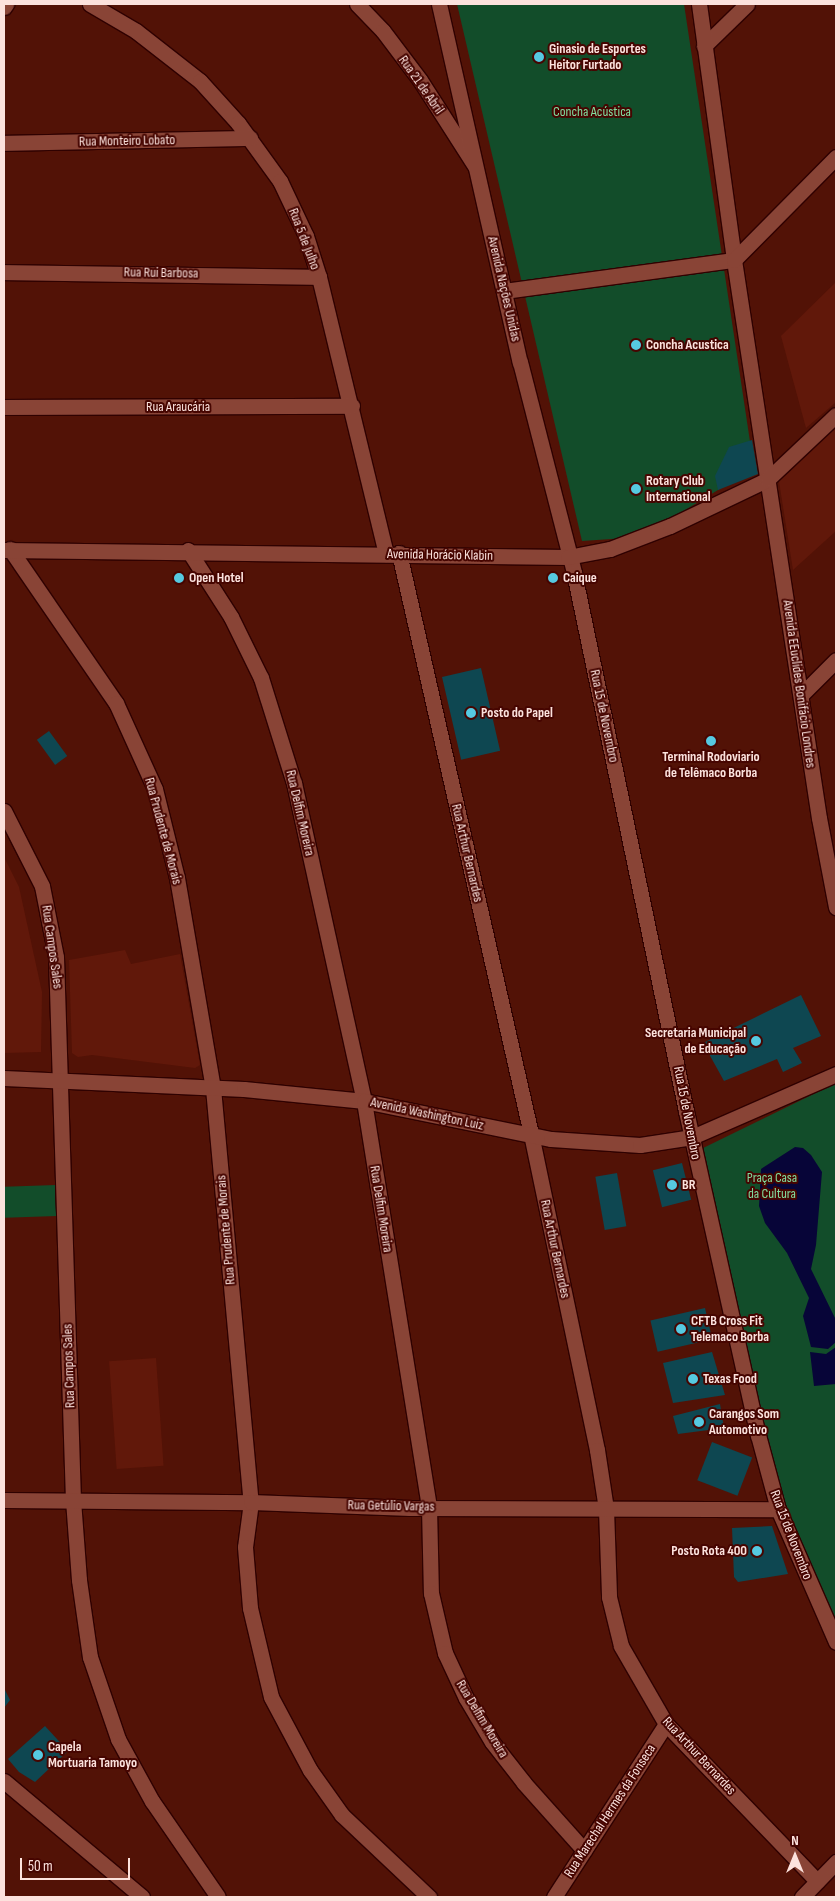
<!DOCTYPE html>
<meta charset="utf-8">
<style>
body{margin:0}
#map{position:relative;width:840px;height:1901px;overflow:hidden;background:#521206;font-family:"Sofia Sans Condensed",sans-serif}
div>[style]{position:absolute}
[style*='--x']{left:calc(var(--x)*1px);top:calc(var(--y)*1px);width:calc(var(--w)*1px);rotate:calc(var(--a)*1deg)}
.built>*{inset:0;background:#61180a;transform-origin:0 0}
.green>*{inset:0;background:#124d2a;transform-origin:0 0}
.water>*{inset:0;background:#070538}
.building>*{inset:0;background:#0e4751;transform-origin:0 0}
.roads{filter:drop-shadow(1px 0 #2f0100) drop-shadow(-1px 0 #2f0100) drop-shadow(0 1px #2f0100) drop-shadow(0 -1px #2f0100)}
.street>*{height:15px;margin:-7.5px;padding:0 7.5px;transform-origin:7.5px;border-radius:7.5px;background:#894436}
.secondary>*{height:15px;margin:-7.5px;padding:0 7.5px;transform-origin:7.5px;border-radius:7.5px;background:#894436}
.dots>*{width:14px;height:14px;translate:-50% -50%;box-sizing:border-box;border:2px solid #460500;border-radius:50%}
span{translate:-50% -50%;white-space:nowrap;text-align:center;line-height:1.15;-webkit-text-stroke:4px #460500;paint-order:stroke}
.poi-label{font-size:14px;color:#fce2dd;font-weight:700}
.left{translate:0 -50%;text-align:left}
.right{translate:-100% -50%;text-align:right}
.street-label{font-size:14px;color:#fce2dd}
.park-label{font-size:14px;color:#82dd9f}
.frame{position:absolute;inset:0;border:5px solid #fce2dd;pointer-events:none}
.north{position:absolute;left:770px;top:1831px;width:50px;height:50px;-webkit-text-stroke:4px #460500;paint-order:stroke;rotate:0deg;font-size:14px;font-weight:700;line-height:20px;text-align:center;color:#fce2dd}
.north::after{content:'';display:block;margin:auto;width:18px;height:22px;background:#fce2dd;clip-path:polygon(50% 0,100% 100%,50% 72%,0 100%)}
.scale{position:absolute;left:20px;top:1858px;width:110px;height:22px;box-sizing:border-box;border:2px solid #fce2dd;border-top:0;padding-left:6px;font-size:15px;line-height:18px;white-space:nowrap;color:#fce2dd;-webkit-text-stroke:4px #460500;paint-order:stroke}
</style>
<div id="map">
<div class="built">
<div style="clip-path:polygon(836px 282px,836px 402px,806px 428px,781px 336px)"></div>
<div style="clip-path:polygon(836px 420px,836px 531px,793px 570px,778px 475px)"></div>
<div style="clip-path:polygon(4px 857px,19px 887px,42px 992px,41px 1052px,4px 1053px)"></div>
<div style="clip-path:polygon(125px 950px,131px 964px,180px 954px,200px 1065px,195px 1068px,92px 1055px,78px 1057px,72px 1053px,69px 960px)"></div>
<div style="left:156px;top:1358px;width:108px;height:47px;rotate:86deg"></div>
</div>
<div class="green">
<div style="clip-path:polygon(457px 4px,684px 4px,754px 468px,641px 537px,582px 541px)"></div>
<div style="clip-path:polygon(836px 1083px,836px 1635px,792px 1530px,767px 1449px,697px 1151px)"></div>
<div style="left:56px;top:1185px;width:31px;height:52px;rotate:88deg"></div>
</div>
<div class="water">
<div style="clip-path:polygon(795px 1147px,803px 1148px,811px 1155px,822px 1172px,816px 1245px,811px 1269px,836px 1320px,836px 1342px,828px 1349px,811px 1347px,803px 1316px,809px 1298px,787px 1253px,765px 1223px,759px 1206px,761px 1169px)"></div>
<div style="clip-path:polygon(836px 1347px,836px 1384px,814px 1386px,810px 1352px,826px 1354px)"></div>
</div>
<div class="building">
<div style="clip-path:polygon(752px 440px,758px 474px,718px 490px,715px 476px,729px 447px)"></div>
<div style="left:481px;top:668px;width:85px;height:40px;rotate:77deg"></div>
<div style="left:49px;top:731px;width:31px;height:15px;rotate:54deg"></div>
<div style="clip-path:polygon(801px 995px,821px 1036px,793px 1048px,802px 1063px,783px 1072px,777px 1059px,724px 1081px,703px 1043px)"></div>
<div style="left:682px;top:1163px;width:38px;height:30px;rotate:76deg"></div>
<div style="left:617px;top:1173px;width:54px;height:22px;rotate:80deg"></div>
<div style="left:705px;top:1308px;width:32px;height:56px;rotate:77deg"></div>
<div style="clip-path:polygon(712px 1352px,725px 1395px,673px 1403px,663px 1363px)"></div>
<div style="clip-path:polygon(720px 1404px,724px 1428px,678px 1434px,673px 1416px)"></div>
<div style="left:712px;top:1442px;width:43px;height:41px;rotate:21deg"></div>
<div style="clip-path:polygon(772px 1526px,788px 1574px,738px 1582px,734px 1577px,732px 1528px)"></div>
<div style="clip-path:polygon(4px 1688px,10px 1700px,4px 1708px)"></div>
<div style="clip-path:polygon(45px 1726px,68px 1751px,35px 1782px,19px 1772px,8px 1759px)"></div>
</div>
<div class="roads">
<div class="street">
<div style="--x:90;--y:4;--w:53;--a:30.4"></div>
<div style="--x:136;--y:31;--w:81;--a:38"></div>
<div style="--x:200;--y:81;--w:57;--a:47.9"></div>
<div style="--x:238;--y:123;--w:72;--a:54.1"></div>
<div style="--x:280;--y:181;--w:61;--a:64.7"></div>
<div style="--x:306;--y:236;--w:43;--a:72.4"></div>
<div style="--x:319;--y:277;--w:285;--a:76.4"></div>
<div style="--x:357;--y:4;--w:37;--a:46"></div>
<div style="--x:383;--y:31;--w:61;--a:52.9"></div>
<div style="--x:420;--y:80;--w:102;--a:57.4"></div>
<div style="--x:704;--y:46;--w:60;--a:-44.3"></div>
<div style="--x:4;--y:143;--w:246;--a:-1.2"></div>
<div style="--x:4;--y:272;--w:315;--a:0.9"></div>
<div style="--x:504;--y:291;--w:232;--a:-7.7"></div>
<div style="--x:4;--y:407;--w:348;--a:-0.2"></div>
<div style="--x:10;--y:549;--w:187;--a:55.5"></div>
<div style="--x:116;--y:703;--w:94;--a:65.6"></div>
<div style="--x:155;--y:789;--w:92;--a:76.1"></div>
<div style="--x:177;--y:878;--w:213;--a:80.3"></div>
<div style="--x:213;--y:1088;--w:416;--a:84.8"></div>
<div style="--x:251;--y:1502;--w:45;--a:97.6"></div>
<div style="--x:245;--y:1547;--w:61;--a:85.3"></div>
<div style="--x:250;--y:1608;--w:91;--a:76.7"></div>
<div style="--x:271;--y:1697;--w:83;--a:61.9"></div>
<div style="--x:310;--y:1770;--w:55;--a:54.6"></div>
<div style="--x:342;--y:1815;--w:120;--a:43.3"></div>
<div style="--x:188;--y:550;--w:80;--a:57.3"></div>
<div style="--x:231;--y:617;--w:68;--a:63.8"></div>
<div style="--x:261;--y:678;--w:110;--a:72.6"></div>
<div style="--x:294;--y:783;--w:326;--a:77.6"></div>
<div style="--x:364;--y:1101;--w:411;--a:80.9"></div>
<div style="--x:429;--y:1507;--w:86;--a:88.7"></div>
<div style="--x:431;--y:1593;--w:62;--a:76.9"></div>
<div style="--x:445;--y:1653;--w:50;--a:65"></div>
<div style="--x:466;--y:1698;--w:51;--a:59.4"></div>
<div style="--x:492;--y:1742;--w:52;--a:52"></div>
<div style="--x:524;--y:1783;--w:90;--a:48.2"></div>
<div style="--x:399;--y:553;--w:596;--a:77.2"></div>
<div style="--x:531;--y:1134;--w:323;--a:78.2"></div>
<div style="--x:597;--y:1450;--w:60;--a:81.3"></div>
<div style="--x:606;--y:1509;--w:88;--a:88"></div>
<div style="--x:609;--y:1597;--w:50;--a:76.2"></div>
<div style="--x:621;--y:1646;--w:90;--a:60"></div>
<div style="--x:666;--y:1724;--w:218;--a:46.1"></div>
<div style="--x:4;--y:811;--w:84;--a:63.1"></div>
<div style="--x:42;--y:886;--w:72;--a:78.8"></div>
<div style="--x:56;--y:957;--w:543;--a:88.21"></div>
<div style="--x:73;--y:1500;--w:80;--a:85.7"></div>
<div style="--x:79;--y:1580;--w:78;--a:81.9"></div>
<div style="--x:90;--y:1657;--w:87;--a:71.1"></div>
<div style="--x:118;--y:1739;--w:71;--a:61.3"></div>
<div style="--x:152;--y:1801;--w:116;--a:55.5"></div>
<div style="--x:4;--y:1500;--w:247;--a:0.5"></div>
<div style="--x:251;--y:1502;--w:159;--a:2.2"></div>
<div style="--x:410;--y:1508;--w:368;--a:0.2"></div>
<div style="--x:554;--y:1897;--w:206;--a:-57.1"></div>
</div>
<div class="secondary">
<div style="--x:439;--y:4;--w:367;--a:77.3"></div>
<div style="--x:520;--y:362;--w:218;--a:75.6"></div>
<div style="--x:574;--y:573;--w:550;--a:78.24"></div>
<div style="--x:686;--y:1111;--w:332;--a:77.5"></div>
<div style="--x:758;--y:1435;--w:77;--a:74.9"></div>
<div style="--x:778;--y:1509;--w:145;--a:66.4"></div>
<div style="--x:699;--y:4;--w:258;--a:82.2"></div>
<div style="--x:734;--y:260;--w:564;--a:81.34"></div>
<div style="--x:819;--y:818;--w:91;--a:79.2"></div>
<div style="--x:4;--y:7;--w:4;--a:-56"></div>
<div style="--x:734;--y:260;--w:145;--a:-45.3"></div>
<div style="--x:4;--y:550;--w:564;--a:0.71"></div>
<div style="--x:568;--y:557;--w:43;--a:-10.8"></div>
<div style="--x:610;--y:549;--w:64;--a:-21"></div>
<div style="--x:670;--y:526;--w:109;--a:-25.6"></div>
<div style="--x:768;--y:479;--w:93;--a:-43.3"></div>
<div style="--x:801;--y:695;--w:49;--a:-45"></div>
<div style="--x:4;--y:1078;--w:240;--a:2.6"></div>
<div style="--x:244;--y:1089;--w:121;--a:5.7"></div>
<div style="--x:364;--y:1101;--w:191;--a:11.5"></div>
<div style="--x:551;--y:1139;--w:89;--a:3.9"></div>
<div style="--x:640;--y:1145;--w:53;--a:-8.7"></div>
<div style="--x:692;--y:1137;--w:157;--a:-23.6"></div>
<div style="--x:4;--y:1781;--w:180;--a:40"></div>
<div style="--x:802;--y:1897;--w:49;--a:-45.8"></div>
</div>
</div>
<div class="dots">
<div style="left:539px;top:57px;background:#56c9e0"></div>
<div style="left:636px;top:345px;background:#56c9e0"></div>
<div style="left:636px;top:489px;background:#56c9e0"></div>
<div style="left:179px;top:578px;background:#56c9e0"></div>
<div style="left:553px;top:578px;background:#56c9e0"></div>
<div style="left:471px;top:713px;background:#56c9e0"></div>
<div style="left:711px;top:741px;background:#56c9e0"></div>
<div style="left:756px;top:1041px;background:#56c9e0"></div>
<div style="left:672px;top:1185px;background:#56c9e0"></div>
<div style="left:681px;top:1329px;background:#56c9e0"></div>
<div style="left:693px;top:1379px;background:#56c9e0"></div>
<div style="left:699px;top:1422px;background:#56c9e0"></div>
<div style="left:757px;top:1551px;background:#56c9e0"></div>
<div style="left:38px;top:1755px;background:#56c9e0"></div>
</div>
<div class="poi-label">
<span class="left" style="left:549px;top:57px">Ginasio de Esportes<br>Heitor Furtado</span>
<span class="left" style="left:646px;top:345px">Concha Acustica</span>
<span class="left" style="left:646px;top:489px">Rotary Club<br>International</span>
<span class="left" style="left:189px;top:578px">Open Hotel</span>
<span class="left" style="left:563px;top:578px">Caique</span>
<span class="left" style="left:481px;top:713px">Posto do Papel</span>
<span style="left:711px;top:765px">Terminal Rodoviario<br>de Telêmaco Borba</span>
<span class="right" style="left:746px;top:1041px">Secretaria Municipal<br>de Educação</span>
<span class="left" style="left:682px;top:1185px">BR</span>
<span class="left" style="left:691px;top:1329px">CFTB Cross Fit<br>Telemaco Borba</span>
<span class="left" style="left:703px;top:1379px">Texas Food</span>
<span class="left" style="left:709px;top:1422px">Carangos Som<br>Automotivo</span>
<span class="right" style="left:747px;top:1551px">Posto Rota 400</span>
<span class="left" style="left:48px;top:1755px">Capela<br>Mortuaria Tamoyo</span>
</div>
<div class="street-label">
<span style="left:421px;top:85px;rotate:55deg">Rua 21 de Abril</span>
<span style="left:127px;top:141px;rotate:-1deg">Rua Monteiro Lobato</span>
<span style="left:304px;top:239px;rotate:69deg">Rua 5 de Julho</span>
<span style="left:161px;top:273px;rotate:1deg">Rua Rui Barbosa</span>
<span style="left:504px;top:289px;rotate:77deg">Avenida Nações Unidas</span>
<span style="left:178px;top:407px">Rua Araucária</span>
<span style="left:440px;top:555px;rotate:1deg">Avenida Horácio Klabin</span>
<span style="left:799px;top:684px;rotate:82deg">Avenida EEuclides Bonifácio Londres</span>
<span style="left:604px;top:716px;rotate:78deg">Rua 15 de Novembro</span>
<span style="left:300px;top:813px;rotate:77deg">Rua Delfim Moreira</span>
<span style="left:163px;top:831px;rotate:75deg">Rua Prudente de Morais</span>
<span style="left:467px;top:853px;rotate:77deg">Rua Arthur Bernardes</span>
<span style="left:52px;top:947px;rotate:82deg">Rua Campos Sales</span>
<span style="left:687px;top:1113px;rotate:79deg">Rua 15 de Novembro</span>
<span style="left:427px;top:1114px;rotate:12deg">Avenida Washington Luiz</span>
<span style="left:381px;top:1209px;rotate:81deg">Rua Delfim Moreira</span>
<span style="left:226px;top:1230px;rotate:-95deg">Rua Prudente de Morais</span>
<span style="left:555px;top:1249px;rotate:78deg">Rua Arthur Bernardes</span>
<span style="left:69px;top:1366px;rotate:-92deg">Rua Campos Sales</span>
<span style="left:391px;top:1506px;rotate:1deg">Rua Getúlio Vargas</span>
<span style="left:791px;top:1535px;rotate:69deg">Rua 15 de Novembro</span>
<span style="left:482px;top:1719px;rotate:59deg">Rua Delfim Moreira</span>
<span style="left:699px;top:1756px;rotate:47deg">Rua Arthur Bernardes</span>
<span style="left:610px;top:1811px;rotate:-57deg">Rua Marechal Hermes da Fonseca</span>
</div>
<div class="park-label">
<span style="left:592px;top:112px">Concha Acústica</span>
<span style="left:772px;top:1186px">Praça Casa<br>da Cultura</span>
</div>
<div class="frame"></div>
<div class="north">N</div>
<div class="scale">50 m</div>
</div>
